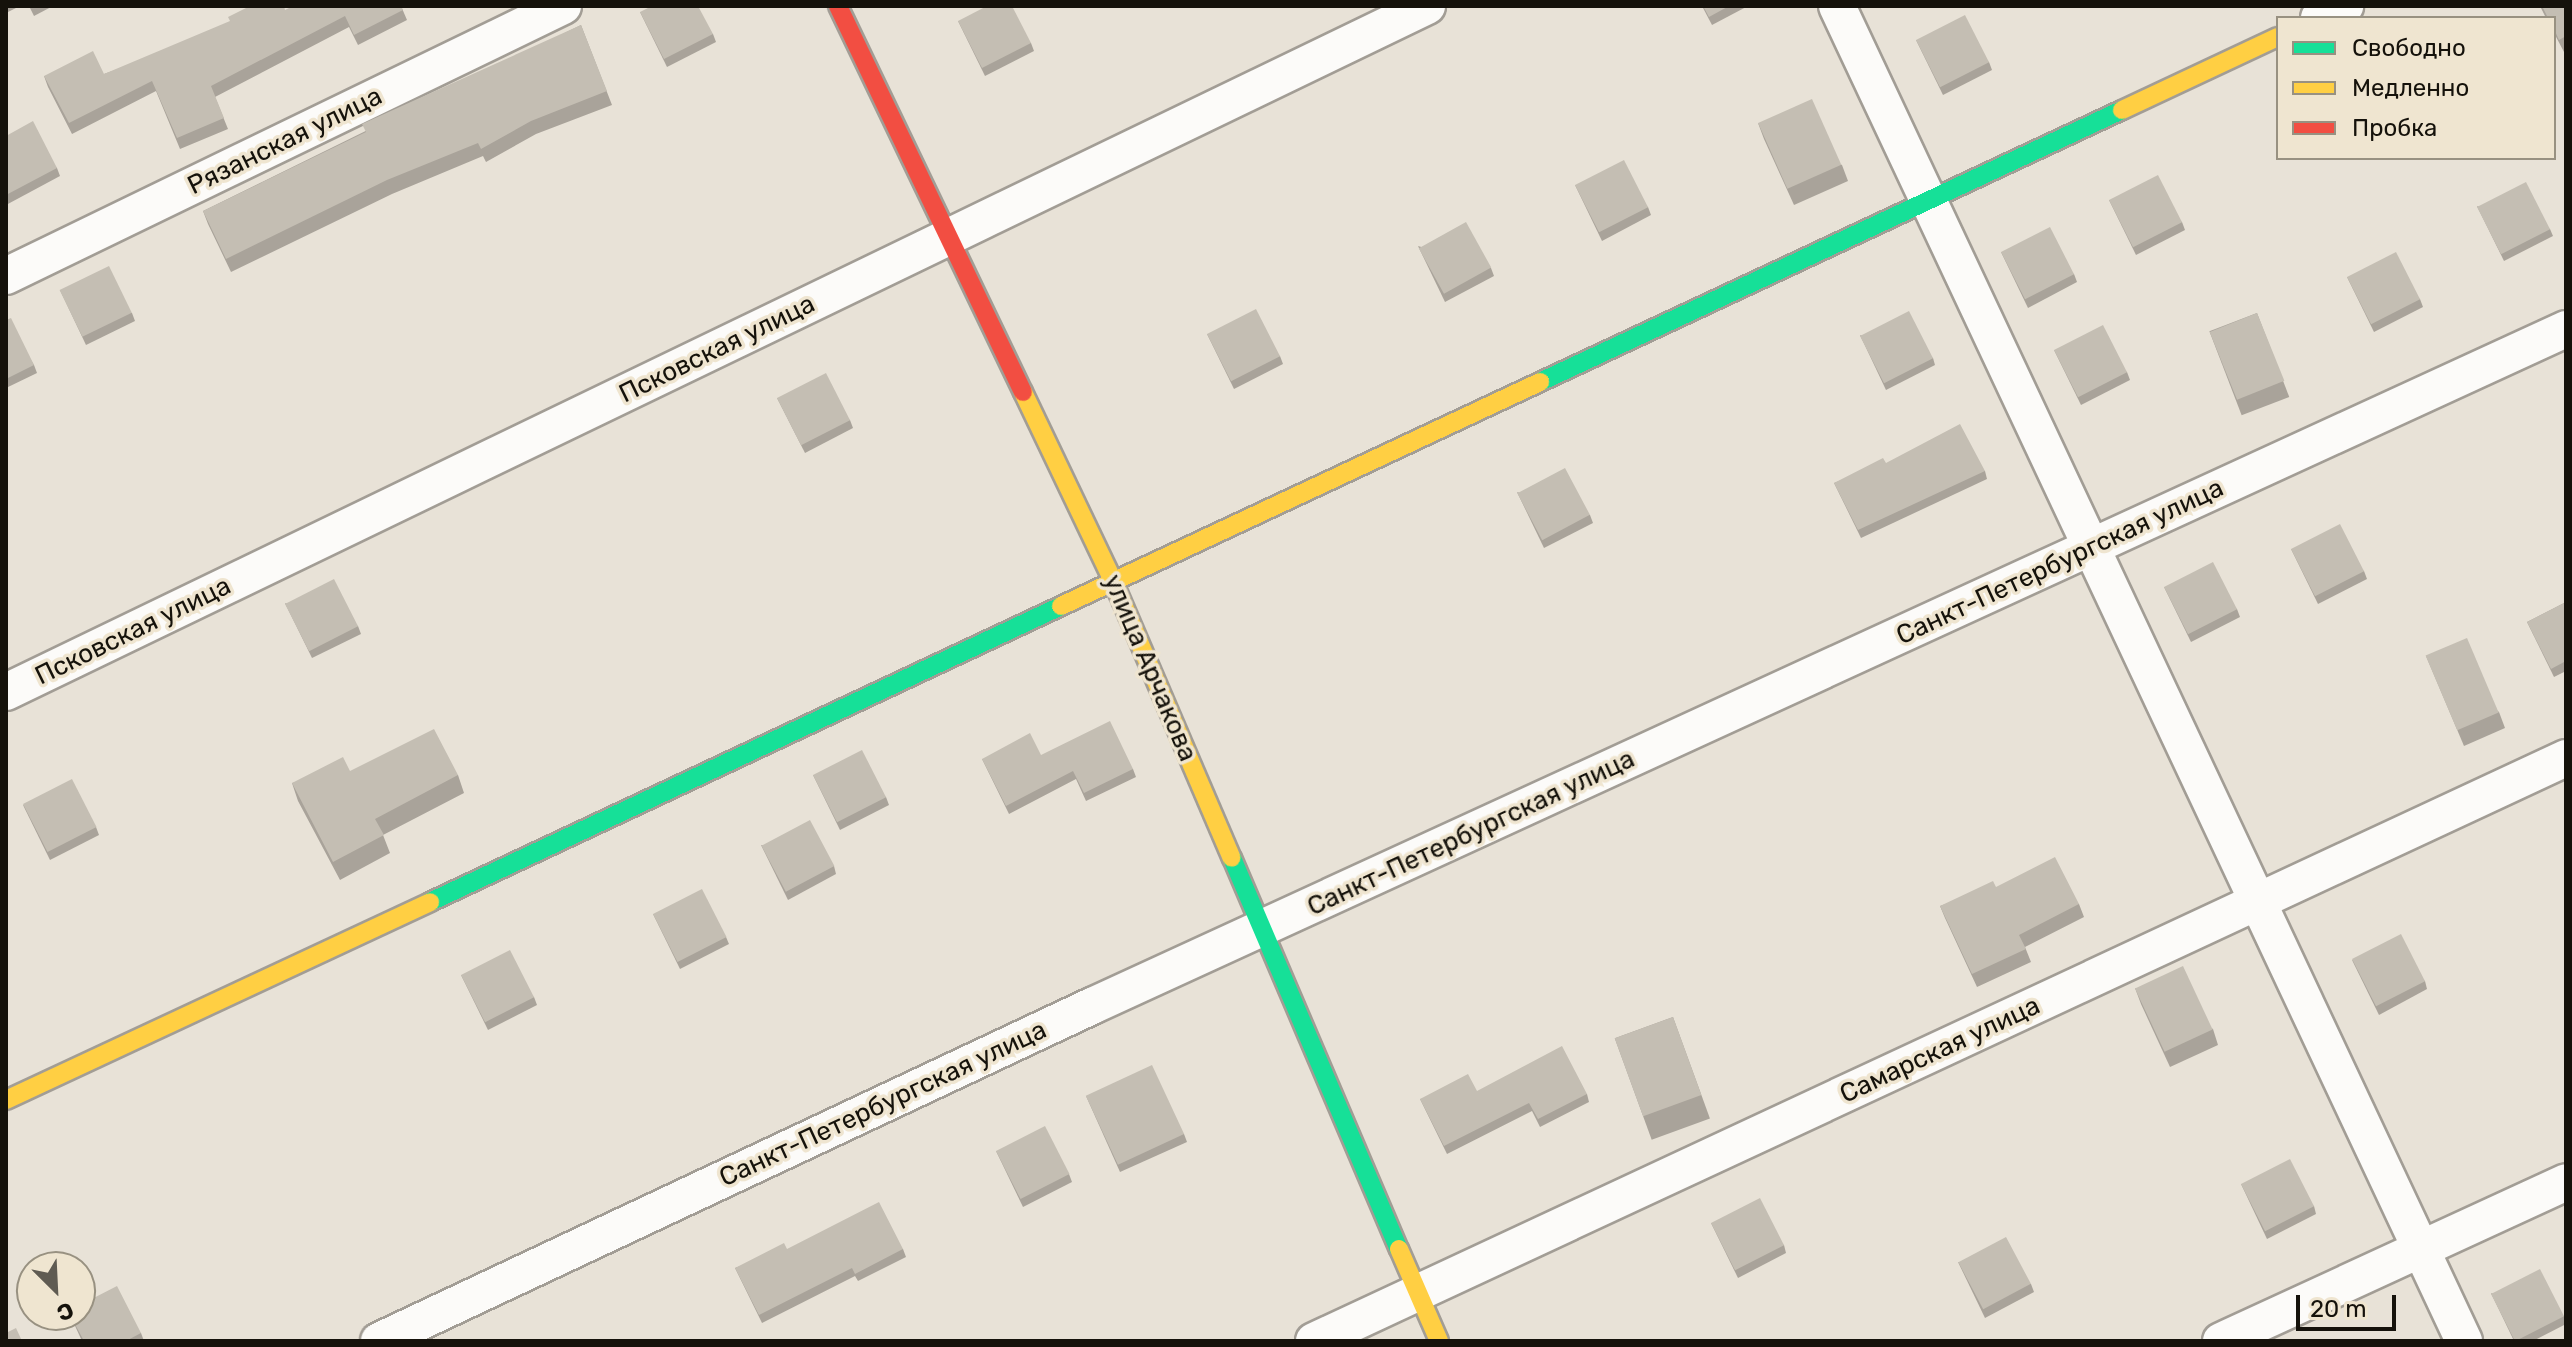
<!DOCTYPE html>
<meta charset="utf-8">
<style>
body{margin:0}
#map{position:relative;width:2572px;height:1347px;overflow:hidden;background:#e8e2d7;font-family:Rubik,sans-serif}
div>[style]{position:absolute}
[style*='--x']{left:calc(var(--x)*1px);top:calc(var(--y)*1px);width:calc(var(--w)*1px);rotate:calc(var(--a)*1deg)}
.roads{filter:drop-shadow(2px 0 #a29d95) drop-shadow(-2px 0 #a29d95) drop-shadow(0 2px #a29d95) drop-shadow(0 -2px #a29d95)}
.street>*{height:36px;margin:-18px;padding:0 18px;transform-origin:18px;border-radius:18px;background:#fcfbf9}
.fast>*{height:18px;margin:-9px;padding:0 9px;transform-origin:9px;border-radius:9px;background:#16e098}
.slow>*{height:18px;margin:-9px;padding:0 9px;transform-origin:9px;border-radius:9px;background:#ffcf43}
.jam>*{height:18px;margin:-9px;padding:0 9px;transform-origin:9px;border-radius:9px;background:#f24e42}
.wall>*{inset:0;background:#a9a39a;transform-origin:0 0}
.building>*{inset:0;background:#c4beb3;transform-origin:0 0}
span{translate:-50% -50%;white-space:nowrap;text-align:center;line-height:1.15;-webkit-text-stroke:7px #efe5d0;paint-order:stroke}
.street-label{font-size:26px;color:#15120b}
.frame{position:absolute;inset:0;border:8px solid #15120b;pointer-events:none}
.legend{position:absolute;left:2276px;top:16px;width:280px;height:144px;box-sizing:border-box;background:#efe5d0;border:2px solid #989181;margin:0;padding:10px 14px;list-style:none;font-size:24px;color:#15120b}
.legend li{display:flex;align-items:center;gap:16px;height:40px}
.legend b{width:40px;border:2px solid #989181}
.north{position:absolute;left:16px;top:1251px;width:80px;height:80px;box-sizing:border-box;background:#efe5d0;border:2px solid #989181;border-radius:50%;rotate:156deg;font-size:22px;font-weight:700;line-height:32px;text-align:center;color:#15120b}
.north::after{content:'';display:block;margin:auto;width:28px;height:36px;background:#5f5b52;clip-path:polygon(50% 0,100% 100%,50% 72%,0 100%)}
.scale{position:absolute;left:2296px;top:1295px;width:100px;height:36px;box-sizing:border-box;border:4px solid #15120b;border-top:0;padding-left:10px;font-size:24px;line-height:28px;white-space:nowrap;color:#15120b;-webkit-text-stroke:6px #efe5d0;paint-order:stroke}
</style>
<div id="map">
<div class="roads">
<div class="street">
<div style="--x:1837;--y:6;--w:1475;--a:64.84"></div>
<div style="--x:2319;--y:18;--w:29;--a:-25"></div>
<div style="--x:6;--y:276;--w:619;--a:-25.86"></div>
<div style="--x:6;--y:692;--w:1578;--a:-25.77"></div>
<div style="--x:379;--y:1341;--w:788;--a:-25.17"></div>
<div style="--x:1092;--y:1006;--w:1622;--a:-24.67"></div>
<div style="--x:1314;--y:1341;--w:1381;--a:-24.97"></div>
<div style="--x:2221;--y:1341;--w:380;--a:-24.7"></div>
</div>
<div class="fast">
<div style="--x:1540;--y:382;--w:642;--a:-25.05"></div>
<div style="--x:1232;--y:858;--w:425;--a:66.9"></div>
<div style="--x:430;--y:902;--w:697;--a:-25.13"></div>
</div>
<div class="slow">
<div style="--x:2122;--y:110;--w:172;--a:-25.1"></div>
<div style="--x:1023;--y:392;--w:209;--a:64.5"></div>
<div style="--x:1113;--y:581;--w:301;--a:66.8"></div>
<div style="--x:1061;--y:606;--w:529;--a:-25.06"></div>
<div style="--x:6;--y:1100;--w:468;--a:-25"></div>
<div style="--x:1399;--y:1249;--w:100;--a:66.5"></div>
</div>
<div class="jam">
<div style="--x:838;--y:6;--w:428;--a:64.4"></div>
</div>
</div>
<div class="wall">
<div style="clip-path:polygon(6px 6px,20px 6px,6px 13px)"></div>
<div style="clip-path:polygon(29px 6px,53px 6px,34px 16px)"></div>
<div style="clip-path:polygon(401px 6px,407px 20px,358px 45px,349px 27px,215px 97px,228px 129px,180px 149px,156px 91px,72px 134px,48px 87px,44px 76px,104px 74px,285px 10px)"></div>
<div style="clip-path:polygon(1702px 6px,1748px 6px,1712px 25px)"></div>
<div style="clip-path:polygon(2540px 6px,2566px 6px,2566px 51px,2564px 52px,2554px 33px,2554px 18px,2546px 18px)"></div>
<div style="clip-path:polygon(640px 12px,713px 34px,716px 42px,667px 67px)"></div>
<div style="clip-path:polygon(958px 21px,1031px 43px,1034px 51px,985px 76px)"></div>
<div style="clip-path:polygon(581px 25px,612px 105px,536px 134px,486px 162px,483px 156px,392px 194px,231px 272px,208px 224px,203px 211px)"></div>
<div style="clip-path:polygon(1916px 40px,1989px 62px,1992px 70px,1943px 95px)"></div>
<div style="clip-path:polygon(1758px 123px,1842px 165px,1848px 181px,1794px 205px,1764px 139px)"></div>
<div style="clip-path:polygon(6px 136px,57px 168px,60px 176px,6px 205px)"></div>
<div style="clip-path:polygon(1575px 185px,1648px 207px,1651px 215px,1602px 241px)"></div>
<div style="clip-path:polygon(2109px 200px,2182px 222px,2185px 230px,2136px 255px)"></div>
<div style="clip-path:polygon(2477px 206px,2550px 229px,2553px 236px,2504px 261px)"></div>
<div style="clip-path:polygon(1418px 246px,1491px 268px,1494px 276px,1445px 302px)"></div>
<div style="clip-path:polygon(2001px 252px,2074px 274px,2077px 282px,2028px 308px)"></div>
<div style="clip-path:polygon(2347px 277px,2420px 299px,2423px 307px,2374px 332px)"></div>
<div style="clip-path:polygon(60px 290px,132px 313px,135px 321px,86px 345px)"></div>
<div style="left:2257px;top:313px;width:90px;height:51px;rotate:69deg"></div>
<div style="clip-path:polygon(6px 320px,34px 365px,37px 373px,6px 388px)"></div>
<div style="clip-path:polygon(1207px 334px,1280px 356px,1283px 364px,1234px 389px)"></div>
<div style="clip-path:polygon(1860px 335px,1933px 358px,1935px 365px,1886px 390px)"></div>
<div style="clip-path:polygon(2054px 350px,2127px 372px,2130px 380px,2081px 405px)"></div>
<div style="clip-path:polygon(777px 398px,850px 420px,853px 428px,805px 453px)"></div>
<div style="clip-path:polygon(1886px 463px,1985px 471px,1987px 479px,1861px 538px,1834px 483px)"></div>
<div style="clip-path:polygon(1517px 492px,1590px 515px,1593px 523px,1544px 548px)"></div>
<div style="clip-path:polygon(2291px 549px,2364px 571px,2367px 579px,2318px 604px)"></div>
<div style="clip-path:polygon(2164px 587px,2237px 609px,2240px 617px,2191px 642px)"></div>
<div style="clip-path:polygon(2566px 602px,2566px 671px,2554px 677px,2527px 622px)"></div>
<div style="clip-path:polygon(285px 603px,358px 626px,361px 634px,312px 658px)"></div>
<div style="clip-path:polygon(2426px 656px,2499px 712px,2505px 728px,2464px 746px)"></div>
<div style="clip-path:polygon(1041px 755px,1133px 769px,1136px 777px,1086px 801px,1076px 779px,1009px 814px,982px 759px)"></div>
<div style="clip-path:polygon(350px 771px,458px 775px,464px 793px,383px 835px,390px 853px,340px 880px,298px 801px,292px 783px)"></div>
<div style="clip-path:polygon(813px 775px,886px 797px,889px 805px,840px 830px)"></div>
<div style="clip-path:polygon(23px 805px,96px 827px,99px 835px,50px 860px)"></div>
<div style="clip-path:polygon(761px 845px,834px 866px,836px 874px,788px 900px)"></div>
<div style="clip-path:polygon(1996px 887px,2079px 904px,2084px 917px,2025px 947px,2031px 962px,1977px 987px,1945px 918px,1940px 906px)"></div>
<div style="clip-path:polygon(653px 914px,726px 937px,729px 944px,680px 969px)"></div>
<div style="clip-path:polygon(2352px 960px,2425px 981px,2427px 989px,2379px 1015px)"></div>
<div style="clip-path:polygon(461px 975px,534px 997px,537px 1005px,488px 1030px)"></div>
<div style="clip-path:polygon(2135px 988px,2213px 1029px,2218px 1045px,2170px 1067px,2141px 1004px)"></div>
<div style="left:1673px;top:1017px;width:108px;height:62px;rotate:70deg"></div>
<div style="clip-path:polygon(1477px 1091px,1587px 1094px,1589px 1102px,1540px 1127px,1532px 1111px,1447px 1154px,1420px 1099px)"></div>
<div style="clip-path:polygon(1086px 1096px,1184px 1134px,1187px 1142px,1120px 1172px)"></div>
<div style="clip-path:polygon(996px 1151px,1069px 1174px,1072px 1182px,1023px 1207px)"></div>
<div style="clip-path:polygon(2241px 1184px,2314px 1206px,2316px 1214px,2267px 1239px)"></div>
<div style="clip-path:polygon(1711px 1223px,1784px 1245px,1786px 1253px,1738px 1278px)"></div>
<div style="clip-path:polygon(787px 1249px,903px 1249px,906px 1257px,858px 1281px,855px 1276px,762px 1323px,735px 1268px)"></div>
<div style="clip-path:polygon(1958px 1262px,2031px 1284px,2034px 1292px,1985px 1318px)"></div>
<div style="clip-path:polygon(2491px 1293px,2564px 1316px,2566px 1324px,2533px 1341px,2514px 1341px)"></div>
<div style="clip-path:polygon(70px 1315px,141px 1333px,144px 1341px,82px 1341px)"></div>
</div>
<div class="building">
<div style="clip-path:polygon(250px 6px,284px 6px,285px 10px,293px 6px,401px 6px,403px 10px,354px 35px,345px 16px,211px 86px,224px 118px,177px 138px,152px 81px,69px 123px,44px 76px,93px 51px,104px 74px,230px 21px,228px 17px)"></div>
<div style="clip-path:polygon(652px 6px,698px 6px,713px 34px,664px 59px,640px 12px)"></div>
<div style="clip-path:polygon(987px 6px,1012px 6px,1031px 43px,982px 68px,958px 21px)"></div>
<div style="clip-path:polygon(1703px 6px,1729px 6px,1709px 17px)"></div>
<div style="clip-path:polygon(2542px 6px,2566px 6px,2566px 36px,2559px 40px,2554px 29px,2554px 18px,2548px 18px)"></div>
<div style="left:1965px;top:15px;width:53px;height:55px;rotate:63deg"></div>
<div style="clip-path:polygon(581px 25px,607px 91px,531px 121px,481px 149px,478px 143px,387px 180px,226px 259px,203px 211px,366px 132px,362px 124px)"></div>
<div style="left:1812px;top:99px;width:72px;height:59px;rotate:66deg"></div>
<div style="clip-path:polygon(33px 121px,57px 168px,6px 195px,6px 136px)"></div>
<div style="left:1624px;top:160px;width:53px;height:55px;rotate:63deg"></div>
<div style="left:2158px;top:175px;width:53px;height:55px;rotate:63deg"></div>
<div style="left:2526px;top:182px;width:53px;height:55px;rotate:63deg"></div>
<div style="left:1466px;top:222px;width:52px;height:54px;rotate:61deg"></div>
<div style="left:2050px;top:227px;width:53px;height:55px;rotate:63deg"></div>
<div style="left:2396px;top:252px;width:53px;height:55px;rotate:63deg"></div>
<div style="left:109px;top:266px;width:52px;height:55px;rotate:64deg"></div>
<div style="left:1256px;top:309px;width:53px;height:55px;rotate:63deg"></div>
<div style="left:1909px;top:311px;width:53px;height:55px;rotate:63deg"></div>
<div style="left:2257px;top:313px;width:73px;height:51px;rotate:68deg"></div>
<div style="clip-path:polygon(11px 318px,34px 365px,6px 379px,6px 320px)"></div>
<div style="left:2103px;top:325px;width:53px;height:55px;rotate:63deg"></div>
<div style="left:826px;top:373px;width:53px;height:55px;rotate:63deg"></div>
<div style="clip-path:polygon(1960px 424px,1985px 471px,1858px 530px,1834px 483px,1883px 458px,1886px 463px)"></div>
<div style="left:1565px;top:468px;width:53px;height:54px;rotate:62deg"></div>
<div style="left:2340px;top:524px;width:53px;height:55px;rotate:63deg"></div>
<div style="left:2213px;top:562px;width:53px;height:55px;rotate:63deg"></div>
<div style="left:334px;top:579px;width:53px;height:55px;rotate:63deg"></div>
<div style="clip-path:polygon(2566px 602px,2566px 661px,2551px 669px,2527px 622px)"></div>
<div style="left:2467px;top:638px;width:81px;height:45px;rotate:67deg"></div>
<div style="clip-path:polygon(1110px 721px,1133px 769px,1084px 793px,1073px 771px,1006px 806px,982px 759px,1030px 733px,1041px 755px)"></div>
<div style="clip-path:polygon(434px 729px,458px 775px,375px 819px,384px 835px,333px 862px,292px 783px,343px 757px,350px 771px)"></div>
<div style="left:862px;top:750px;width:53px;height:55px;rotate:63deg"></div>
<div style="left:72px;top:779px;width:54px;height:55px;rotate:63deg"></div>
<div style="left:810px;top:820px;width:52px;height:55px;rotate:62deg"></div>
<div style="clip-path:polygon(2055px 857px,2079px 904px,2019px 935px,2026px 949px,1972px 974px,1940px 906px,1993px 881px,1996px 887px)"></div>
<div style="left:702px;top:889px;width:54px;height:55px;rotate:63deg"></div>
<div style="left:2401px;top:934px;width:53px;height:55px;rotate:63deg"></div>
<div style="left:510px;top:950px;width:53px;height:55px;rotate:63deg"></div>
<div style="left:2183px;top:966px;width:70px;height:53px;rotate:65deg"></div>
<div style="left:1673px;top:1017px;width:83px;height:62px;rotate:70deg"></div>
<div style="clip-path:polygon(1562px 1046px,1587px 1094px,1538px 1119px,1529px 1103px,1444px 1146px,1420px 1099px,1468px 1074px,1477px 1091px)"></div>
<div style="left:1152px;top:1065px;width:76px;height:73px;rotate:65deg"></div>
<div style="left:1045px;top:1126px;width:54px;height:55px;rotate:63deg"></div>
<div style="left:2290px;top:1159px;width:53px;height:55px;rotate:63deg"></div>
<div style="left:1760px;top:1198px;width:53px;height:55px;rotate:63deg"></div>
<div style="clip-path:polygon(879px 1202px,903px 1249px,855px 1274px,852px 1268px,759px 1315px,735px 1268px,784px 1243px,787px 1249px)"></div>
<div style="left:2006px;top:1237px;width:53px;height:54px;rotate:62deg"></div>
<div style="left:2540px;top:1269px;width:53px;height:55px;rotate:63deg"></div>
<div style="clip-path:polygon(117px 1286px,141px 1333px,126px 1341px,84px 1341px,70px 1315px,80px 1315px,80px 1305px)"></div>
<div style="clip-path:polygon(16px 1328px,22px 1341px,6px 1341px,6px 1333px)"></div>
</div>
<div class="street-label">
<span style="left:285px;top:141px;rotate:-26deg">Рязанская улица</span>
<span style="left:717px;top:349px;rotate:-26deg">Псковская улица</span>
<span style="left:2060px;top:562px;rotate:-25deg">Санкт-Петербургская улица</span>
<span style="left:133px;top:631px;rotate:-26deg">Псковская улица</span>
<span style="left:1150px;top:668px;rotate:67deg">улица Арчакова</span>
<span style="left:1471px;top:833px;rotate:-25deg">Санкт-Петербургская улица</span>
<span style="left:1940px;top:1050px;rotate:-25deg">Самарская улица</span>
<span style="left:883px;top:1104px;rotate:-25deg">Санкт-Петербургская улица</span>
</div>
<div class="frame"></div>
<ul class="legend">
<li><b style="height:10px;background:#16e098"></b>Свободно</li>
<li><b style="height:10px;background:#ffcf43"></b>Медленно</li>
<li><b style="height:10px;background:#f24e42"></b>Пробка</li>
</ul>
<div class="north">С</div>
<div class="scale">20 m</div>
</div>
